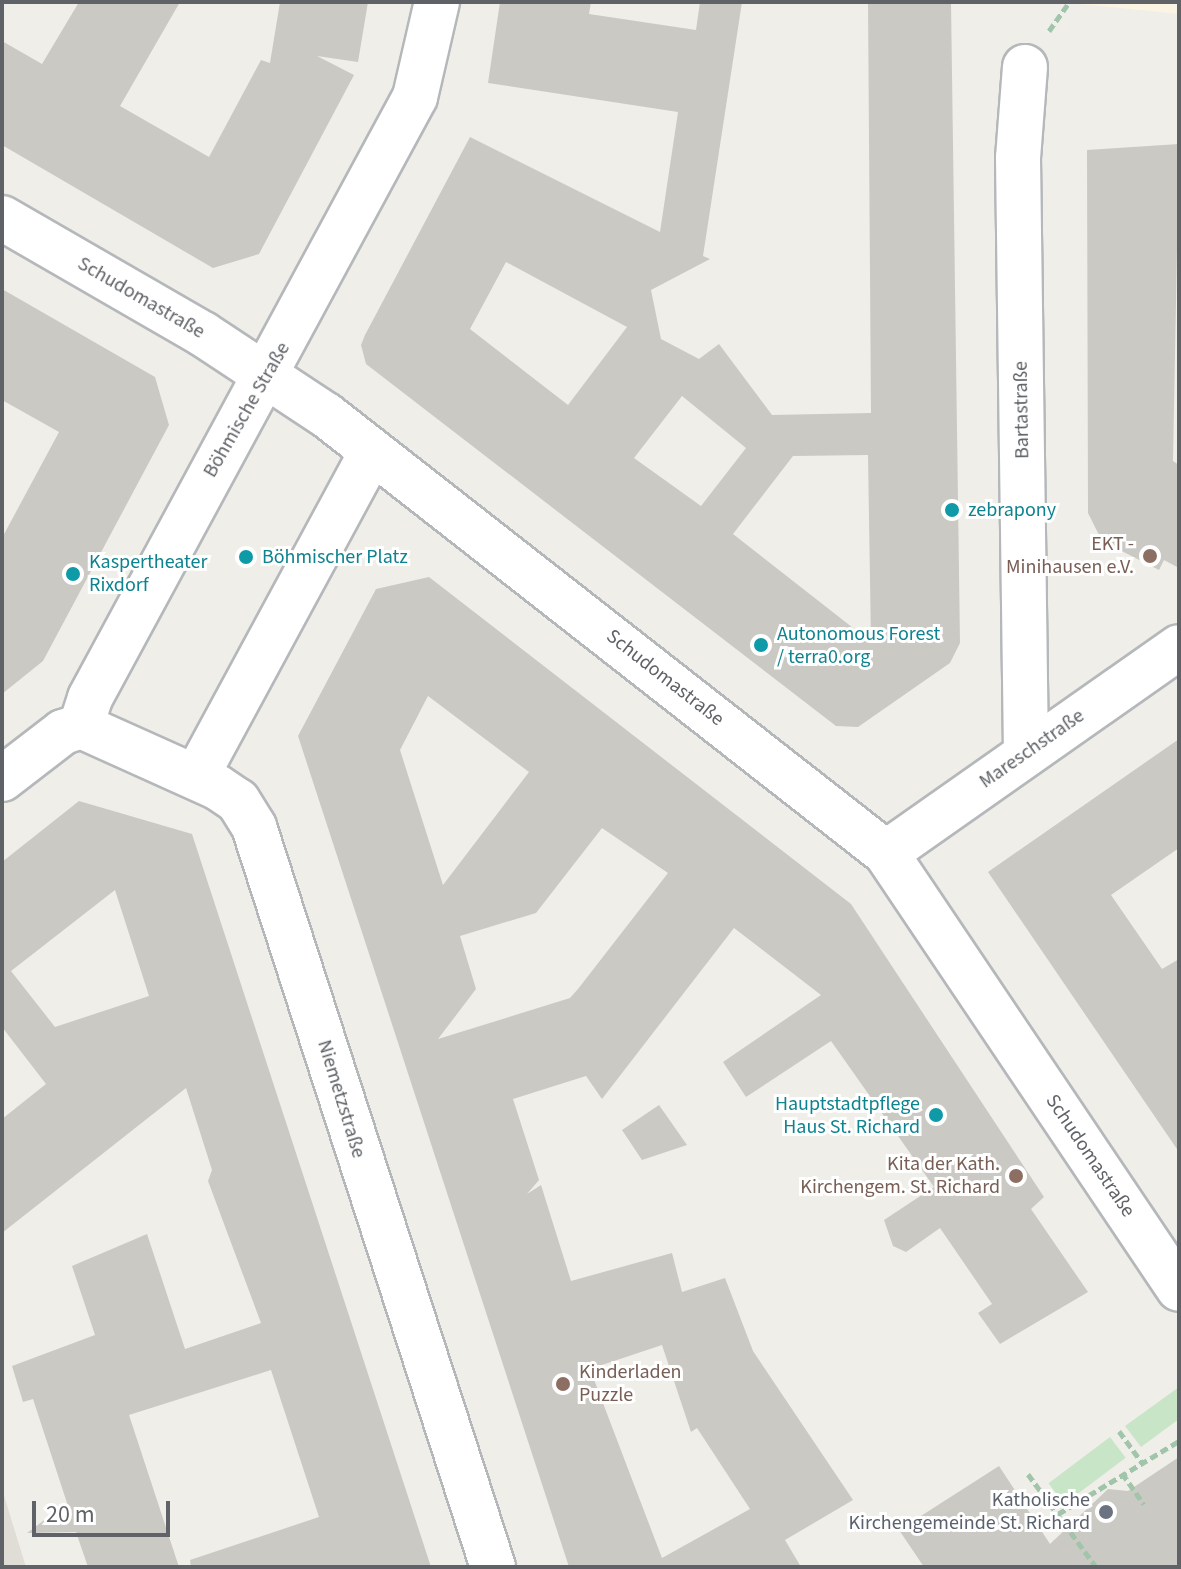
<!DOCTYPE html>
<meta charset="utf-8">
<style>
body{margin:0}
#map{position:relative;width:1181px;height:1569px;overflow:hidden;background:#f0eee8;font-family:"Source Sans 3",sans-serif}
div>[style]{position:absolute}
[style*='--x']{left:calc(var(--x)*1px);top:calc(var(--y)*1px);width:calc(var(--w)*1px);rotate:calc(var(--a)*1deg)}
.commercial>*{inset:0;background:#fbf4e2}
.education>*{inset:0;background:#e0ddd6}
.green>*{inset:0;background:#c8e5c7;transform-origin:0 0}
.building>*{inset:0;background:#cbc9c4}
.path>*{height:5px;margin-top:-2.5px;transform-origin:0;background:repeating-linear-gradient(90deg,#a1c5aa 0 8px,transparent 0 12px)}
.roads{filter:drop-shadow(2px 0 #b5b8bb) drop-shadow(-2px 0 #b5b8bb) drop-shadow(0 2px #b5b8bb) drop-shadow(0 -2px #b5b8bb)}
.minor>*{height:44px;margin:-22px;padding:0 22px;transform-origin:22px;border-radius:22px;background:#fff}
.dots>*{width:22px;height:22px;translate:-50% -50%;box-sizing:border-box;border:4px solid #fff;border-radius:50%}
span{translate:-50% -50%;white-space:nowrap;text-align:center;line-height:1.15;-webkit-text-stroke:6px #fff;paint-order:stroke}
.street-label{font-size:20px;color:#5f6367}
.culture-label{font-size:20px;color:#0d838f}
.left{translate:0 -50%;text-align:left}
.right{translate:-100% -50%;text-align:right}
.education-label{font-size:20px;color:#785e54}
.worship-label{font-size:20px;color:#5b616d}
.frame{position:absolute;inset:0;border:4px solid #5f6367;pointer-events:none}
.scale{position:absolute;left:32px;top:1501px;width:138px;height:36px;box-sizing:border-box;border:4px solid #5f6367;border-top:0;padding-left:10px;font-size:24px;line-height:28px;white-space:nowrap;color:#5f6367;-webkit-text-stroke:6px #fff;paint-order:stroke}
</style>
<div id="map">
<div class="commercial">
<div style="clip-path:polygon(1055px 2px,1179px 2px,1179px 14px,1101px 6px)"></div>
</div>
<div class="education">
<div style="clip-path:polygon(2px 1489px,26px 1567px,2px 1567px)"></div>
</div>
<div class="green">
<div style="clip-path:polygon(1179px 1387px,1179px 1419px,1141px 1447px,1125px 1426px)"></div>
<div style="left:1110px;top:1437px;width:26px;height:77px;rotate:53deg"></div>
</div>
<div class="building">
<div style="clip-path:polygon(79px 2px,180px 2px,120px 106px,209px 157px,261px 60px,270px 63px,280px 2px,368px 2px,358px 62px,317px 56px,354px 75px,259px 254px,213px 268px,2px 145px,2px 41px,42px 64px)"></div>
<div style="clip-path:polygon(evenodd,500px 2px,591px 2px,589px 14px,696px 30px,700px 2px,742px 2px,703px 256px,710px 259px,651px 290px,661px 339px,699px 359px,719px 344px,772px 415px,871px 413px,868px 2px,951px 2px,960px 643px,950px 663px,858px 727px,836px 726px,366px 364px,361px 345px,365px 335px,470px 137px,660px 232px,678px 112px,488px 83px,500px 2px,506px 262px,627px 327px,568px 405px,470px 329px,506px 262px,500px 2px,682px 396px,746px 448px,701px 506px,634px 458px,682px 396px,500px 2px,868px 455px,871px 642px,733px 534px,793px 456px,868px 455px)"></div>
<div style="clip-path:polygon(1179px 144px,1173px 461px,1179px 465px,1179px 568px,1164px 560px,1159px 570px,1102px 541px,1088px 513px,1087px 150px)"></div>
<div style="clip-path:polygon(2px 289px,155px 377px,169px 425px,43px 661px,2px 694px,2px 538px,59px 432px,2px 400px)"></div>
<div style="clip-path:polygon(evenodd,429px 577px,851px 904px,1044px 1197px,1031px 1209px,1088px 1292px,1000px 1344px,978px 1313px,992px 1304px,940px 1228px,906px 1252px,893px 1246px,884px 1220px,934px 1187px,831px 1041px,746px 1097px,723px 1062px,821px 995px,734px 928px,602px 1099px,586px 1076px,513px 1099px,539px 1180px,527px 1194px,541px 1185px,571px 1281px,672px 1253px,682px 1292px,725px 1278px,753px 1351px,853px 1500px,785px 1540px,801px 1567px,569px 1567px,298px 736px,376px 589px,429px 577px,428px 696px,529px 772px,443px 885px,400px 750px,428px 696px,429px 577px,602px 828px,668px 873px,578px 989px,570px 998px,438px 1039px,476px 989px,460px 936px,536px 913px,602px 828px,429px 577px,662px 1345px,691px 1432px,697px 1428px,750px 1509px,662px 1558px,590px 1369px,662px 1345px)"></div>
<div style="clip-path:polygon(1179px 739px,1179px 848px,1111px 895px,1162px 969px,1179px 959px,1179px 1152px,988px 872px)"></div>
<div style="clip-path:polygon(evenodd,79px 801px,192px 834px,431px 1567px,191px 1567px,190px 1560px,319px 1517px,271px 1370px,129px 1415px,179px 1567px,88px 1567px,76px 1532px,27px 1533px,67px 1503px,33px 1399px,23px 1402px,12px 1366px,95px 1335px,72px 1266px,147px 1234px,185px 1349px,261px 1323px,208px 1181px,212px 1170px,186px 1088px,2px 1233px,2px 1119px,46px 1084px,2px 1027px,2px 862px,79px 801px,115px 890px,149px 996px,55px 1027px,11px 971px,115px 890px)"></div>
<div style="clip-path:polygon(659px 1105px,687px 1145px,642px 1160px,622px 1130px)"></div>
<div style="clip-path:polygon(1179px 1457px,1179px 1567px,924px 1567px,899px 1530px,999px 1466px,1050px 1544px,1108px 1489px,1128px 1491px)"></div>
</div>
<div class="path">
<div style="--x:1049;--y:31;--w:35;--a:-55"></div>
<div style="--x:1119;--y:1431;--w:39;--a:54"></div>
<div style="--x:1122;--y:1473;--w:38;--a:55"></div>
<div style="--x:1028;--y:1474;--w:115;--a:53.8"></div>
<div style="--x:1058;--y:1514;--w:141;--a:-31.1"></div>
</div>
<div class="roads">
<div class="minor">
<div style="--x:1025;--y:67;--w:91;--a:94.4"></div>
<div style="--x:1018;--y:158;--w:595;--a:89.23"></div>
<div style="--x:2;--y:218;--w:232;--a:30"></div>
<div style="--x:203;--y:334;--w:147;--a:33.4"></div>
<div style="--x:326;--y:415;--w:711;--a:38.03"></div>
<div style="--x:886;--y:853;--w:525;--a:56.1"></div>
<div style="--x:81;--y:726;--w:149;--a:24.2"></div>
<div style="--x:217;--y:787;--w:25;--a:34"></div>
<div style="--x:238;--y:801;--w:31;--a:58"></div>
<div style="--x:254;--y:827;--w:778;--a:72.1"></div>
<div style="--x:81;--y:726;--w:29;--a:-72"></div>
<div style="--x:90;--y:698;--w:683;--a:-61.6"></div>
<div style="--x:415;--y:97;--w:98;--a:-77"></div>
<div style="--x:196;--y:777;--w:370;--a:-61.6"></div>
<div style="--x:2;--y:779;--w:77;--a:-37.6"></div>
<div style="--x:63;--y:732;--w:19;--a:-18"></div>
<div style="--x:886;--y:853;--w:358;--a:-35.1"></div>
</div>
</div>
<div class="dots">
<div style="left:952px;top:510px;background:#0f9aa8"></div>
<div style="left:1150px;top:556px;background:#8d6e63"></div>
<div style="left:246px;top:557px;background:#0f9aa8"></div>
<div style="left:73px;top:574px;background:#0f9aa8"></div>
<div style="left:761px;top:645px;background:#0f9aa8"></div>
<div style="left:936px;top:1115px;background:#0f9aa8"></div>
<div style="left:1016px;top:1176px;background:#8d6e63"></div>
<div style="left:563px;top:1384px;background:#8d6e63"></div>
<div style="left:1106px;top:1512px;background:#6b7280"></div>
</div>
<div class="street-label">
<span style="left:141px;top:298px;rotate:30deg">Schudomastraße</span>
<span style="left:247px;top:410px;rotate:-60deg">Böhmische Straße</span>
<span style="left:1022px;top:410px;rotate:-91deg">Bartastraße</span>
<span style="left:665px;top:678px;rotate:38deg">Schudomastraße</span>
<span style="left:1032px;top:749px;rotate:-35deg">Mareschstraße</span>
<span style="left:341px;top:1099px;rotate:73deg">Niemetzstraße</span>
<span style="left:1090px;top:1156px;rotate:56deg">Schudomastraße</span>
</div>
<div class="culture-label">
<span class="left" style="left:968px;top:510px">zebrapony</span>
<span class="left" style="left:262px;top:557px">Böhmischer Platz</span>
<span class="left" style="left:89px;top:574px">Kaspertheater<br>Rixdorf</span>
<span class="left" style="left:777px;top:646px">Autonomous Forest<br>/ terra0.org</span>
<span class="right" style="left:920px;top:1116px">Hauptstadtpflege<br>Haus St. Richard</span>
</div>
<div class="education-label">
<span class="right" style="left:1134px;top:556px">EKT -<br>Minihausen e.V.</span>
<span class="right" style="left:1000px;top:1176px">Kita der Kath.<br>Kirchengem. St. Richard</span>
<span class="left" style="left:579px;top:1384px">Kinderladen<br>Puzzle</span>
</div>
<div class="worship-label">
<span class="right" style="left:1090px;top:1512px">Katholische<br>Kirchengemeinde St. Richard</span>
</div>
<div class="frame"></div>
<div class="scale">20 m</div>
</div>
